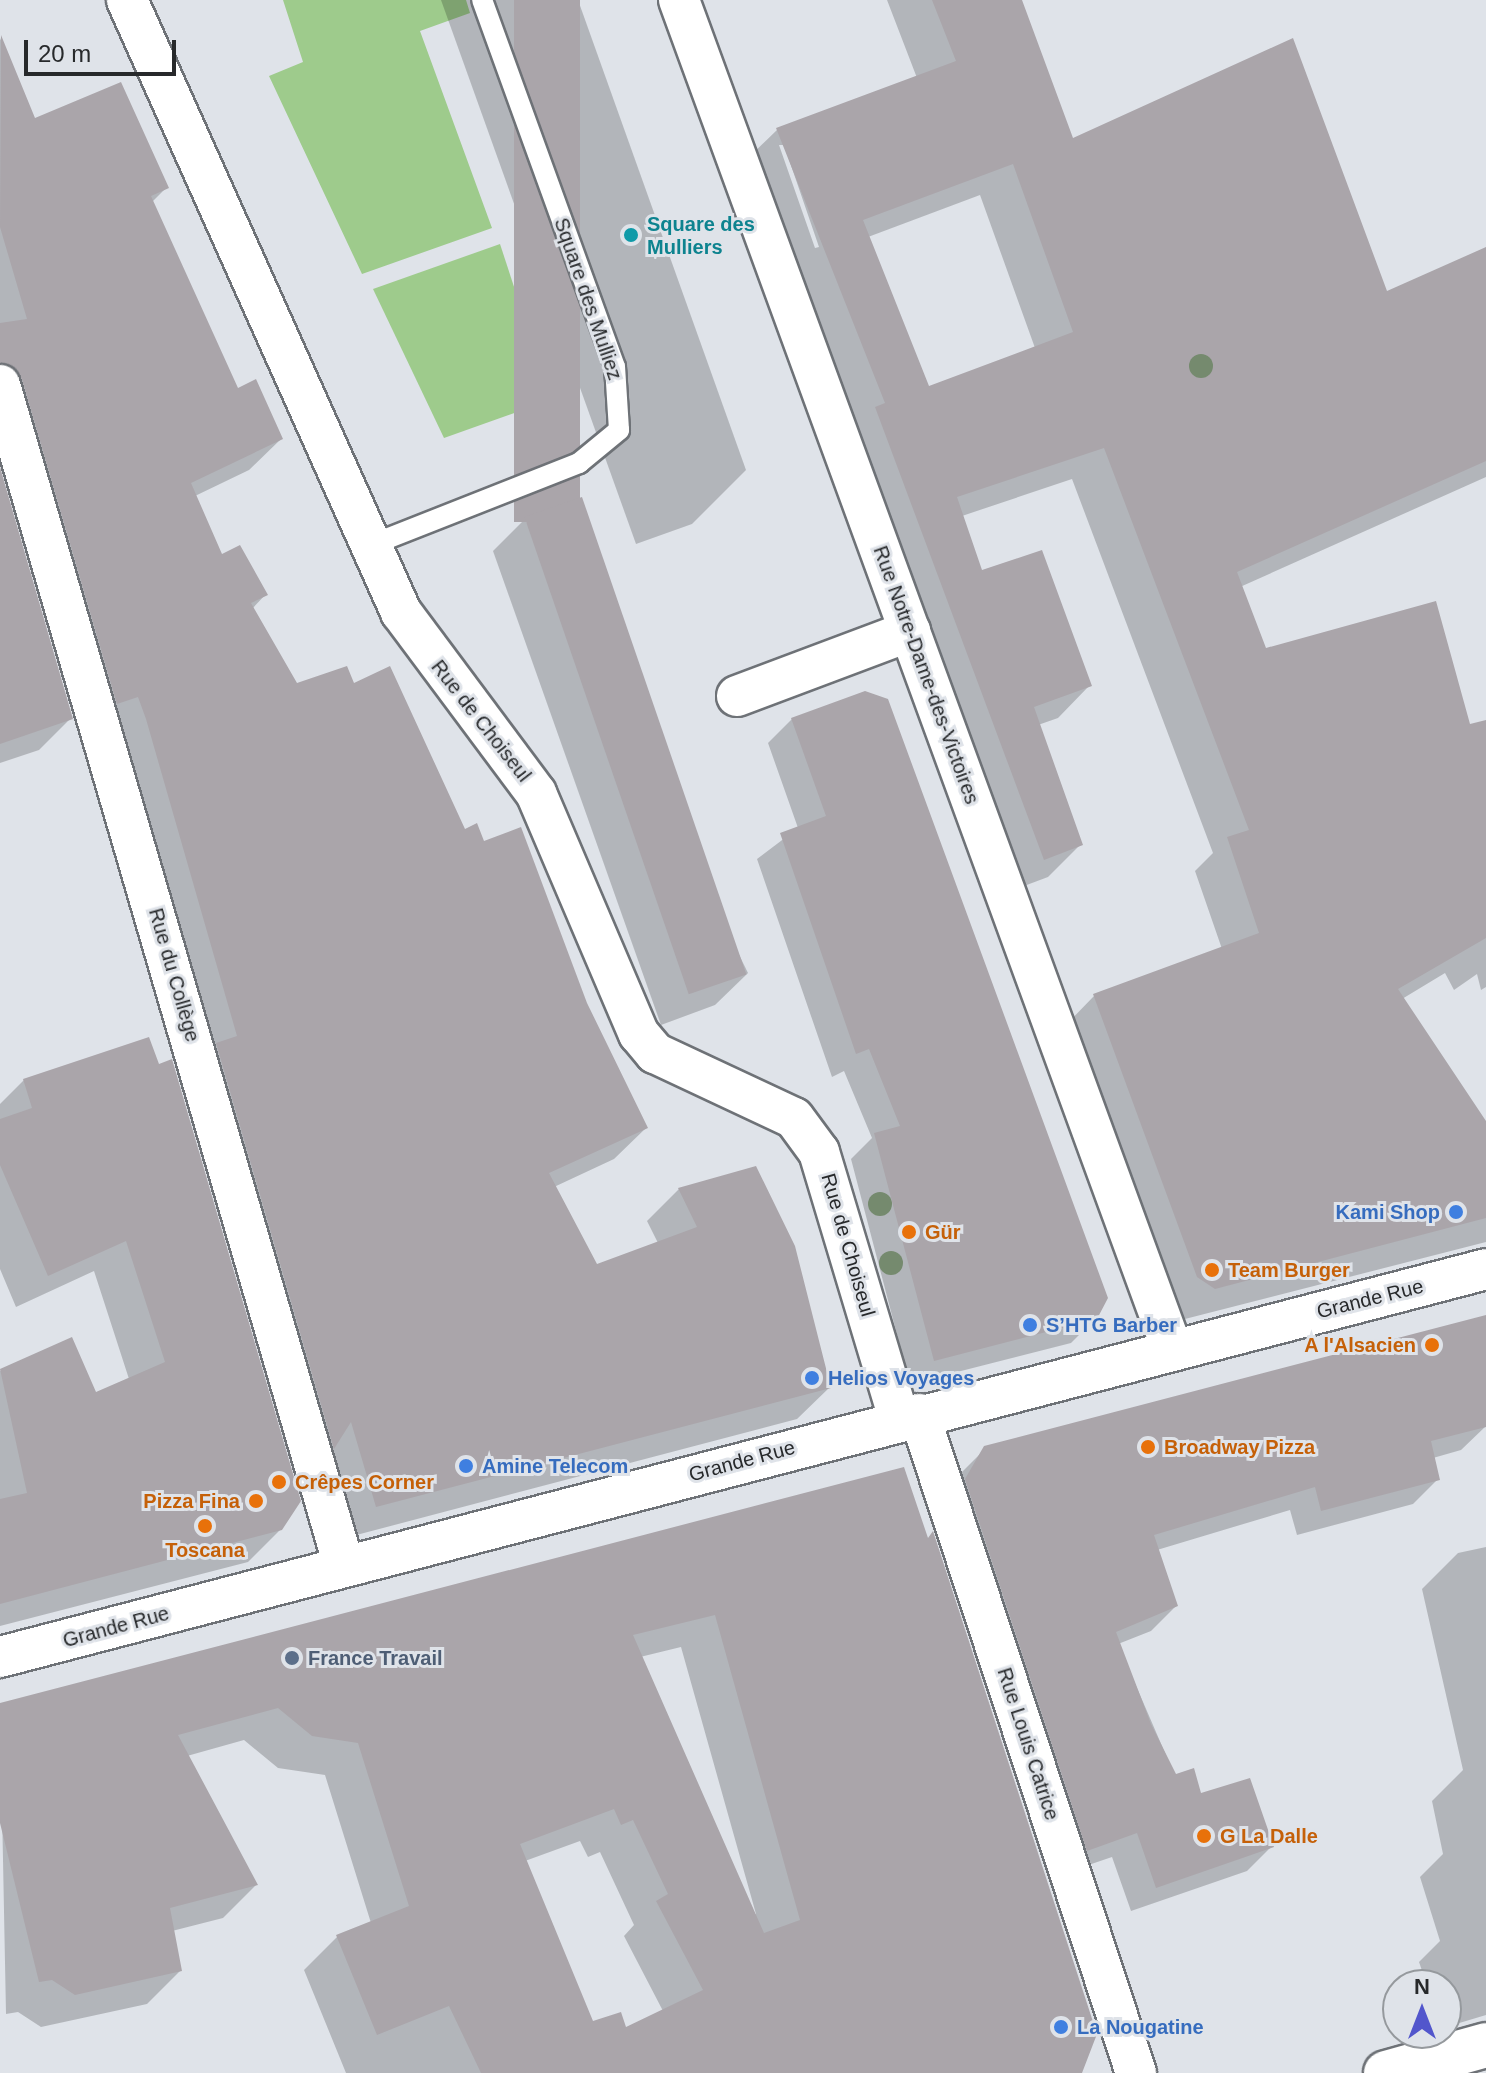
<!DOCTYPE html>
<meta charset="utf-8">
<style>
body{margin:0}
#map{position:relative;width:1486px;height:2073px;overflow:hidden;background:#dfe3e9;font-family:Helvetica,sans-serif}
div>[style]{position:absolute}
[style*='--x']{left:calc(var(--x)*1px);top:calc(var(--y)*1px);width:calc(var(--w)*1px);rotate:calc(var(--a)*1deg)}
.green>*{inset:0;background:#9ecb8c}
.shadow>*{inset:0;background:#0003}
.building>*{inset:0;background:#aaa5aa;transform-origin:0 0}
.roads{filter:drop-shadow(2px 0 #6e7277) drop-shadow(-2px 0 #6e7277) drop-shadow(0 2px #6e7277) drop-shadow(0 -2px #6e7277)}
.lane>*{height:20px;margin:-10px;padding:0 10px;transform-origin:10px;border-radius:10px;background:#fff}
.street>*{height:40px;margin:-20px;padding:0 20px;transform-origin:20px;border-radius:20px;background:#fff}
.primary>*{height:44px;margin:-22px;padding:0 22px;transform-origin:22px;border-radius:22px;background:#fff}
.trees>*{width:24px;height:24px;margin:-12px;border-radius:50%;background:#758a6e}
.dots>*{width:22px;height:22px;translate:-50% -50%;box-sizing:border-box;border:4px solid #dfe3e9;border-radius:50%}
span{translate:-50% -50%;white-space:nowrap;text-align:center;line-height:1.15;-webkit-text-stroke:6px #dfe3e9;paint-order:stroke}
.culture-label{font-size:20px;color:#0d838f;font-weight:700}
.left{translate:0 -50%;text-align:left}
.street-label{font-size:20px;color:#27292b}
.shop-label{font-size:20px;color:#366cbe;font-weight:700}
.right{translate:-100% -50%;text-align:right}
.food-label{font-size:20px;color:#c56008;font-weight:700}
.service-label{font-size:20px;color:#4e5e75;font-weight:700}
.north{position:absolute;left:1382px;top:1969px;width:80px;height:80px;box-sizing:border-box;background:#dfe3e9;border:2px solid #95999d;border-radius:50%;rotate:0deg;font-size:22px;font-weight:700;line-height:32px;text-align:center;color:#27292b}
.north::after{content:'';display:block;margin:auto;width:28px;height:36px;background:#5256cc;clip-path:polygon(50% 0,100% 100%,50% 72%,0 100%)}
.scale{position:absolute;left:24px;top:40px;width:152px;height:36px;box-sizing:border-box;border:4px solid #27292b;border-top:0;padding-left:10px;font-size:24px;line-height:28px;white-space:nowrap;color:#27292b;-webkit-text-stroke:6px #dfe3e9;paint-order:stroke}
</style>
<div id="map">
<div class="green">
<div style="clip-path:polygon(283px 0,466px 0,470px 13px,420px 31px,492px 228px,362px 274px,269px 76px,303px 62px)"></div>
<div style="clip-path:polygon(500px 244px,551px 400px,444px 438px,373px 289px)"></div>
</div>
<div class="shadow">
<div style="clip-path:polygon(441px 0,578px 0,746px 470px,692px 524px,636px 544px)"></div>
<div style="clip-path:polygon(evenodd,887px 0,1020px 0,1072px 141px,1386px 294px,1486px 264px,1486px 477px,1240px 587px,1264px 650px,1468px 726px,1486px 722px,1486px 987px,1481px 990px,1477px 974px,1454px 990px,1445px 973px,1402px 999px,1486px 1123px,1486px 1242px,1181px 1320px,1062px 1029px,1094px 996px,1222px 949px,1195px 871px,1213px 853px,1072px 479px,962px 516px,981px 573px,1090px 685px,1058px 718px,1038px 725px,1081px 844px,1048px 877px,1011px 891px,744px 162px,777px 130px,917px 78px,887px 0,779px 145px,784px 145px,819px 247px,815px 248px,779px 145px,887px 0,980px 195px,1035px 348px,928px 388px,868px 237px,980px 195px)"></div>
<div style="clip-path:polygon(0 38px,34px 120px,167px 187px,152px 202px,237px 390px,281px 439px,249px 470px,195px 496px,221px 557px,266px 594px,252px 609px,296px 686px,353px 686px,464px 831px,483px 844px,585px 1004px,646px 1128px,614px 1159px,554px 1187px,596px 1267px,658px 1243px,647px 1221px,679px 1189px,754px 1168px,829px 1388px,797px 1419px,345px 1538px,0 442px)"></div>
<div style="clip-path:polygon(0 474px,71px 718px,39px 750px,0 763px)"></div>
<div style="clip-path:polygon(525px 519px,748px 973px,715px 1005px,661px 1025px,493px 551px)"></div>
<div style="clip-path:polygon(792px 719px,1096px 1318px,1071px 1343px,910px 1384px,851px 1159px,872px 1138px,844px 1071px,832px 1077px,757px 859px,798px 828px,768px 743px)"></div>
<div style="clip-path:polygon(148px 1039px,281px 1529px,248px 1562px,0 1626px,0 1371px,71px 1340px,94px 1394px,129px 1379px,94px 1271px,16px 1307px,0 1269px,0 1104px,24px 1080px)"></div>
<div style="clip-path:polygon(1486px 1325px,1486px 1426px,1461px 1450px,1433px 1458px,1438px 1479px,1413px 1504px,1297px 1535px,1290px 1510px,1157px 1550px,1176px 1606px,1151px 1631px,1118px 1644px,1175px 1776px,1272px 1846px,1247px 1871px,1131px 1911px,1112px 1857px,1062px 1874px,941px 1505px,960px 1474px,986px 1448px)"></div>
<div style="clip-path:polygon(evenodd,903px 1470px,1078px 2073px,346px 2073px,304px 1970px,337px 1937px,371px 1923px,325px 1775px,278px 1768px,244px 1740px,187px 1756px,256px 1885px,223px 1918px,172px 1931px,180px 1971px,147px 2004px,41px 2027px,18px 2012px,6px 2014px,0 1706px,903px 1470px,681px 1647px,756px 1914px,754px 1915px,640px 1657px,681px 1647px,903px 1470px,580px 1841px,588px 1857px,600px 1852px,634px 1925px,624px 1936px,663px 2011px,625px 2030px,591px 2024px,525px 1861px,580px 1841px)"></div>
<div style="clip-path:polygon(1486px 1547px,1486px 2015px,1446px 2027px,1446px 1985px,1427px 1985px,1419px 1962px,1440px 1941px,1420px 1877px,1443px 1854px,1432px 1801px,1463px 1770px,1422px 1589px,1458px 1553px)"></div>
</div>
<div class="building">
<div style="left:514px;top:0;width:66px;height:522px"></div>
<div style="clip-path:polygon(evenodd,932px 0,1022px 0,1073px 138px,1293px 38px,1387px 291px,1486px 247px,1486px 461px,1237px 572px,1266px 648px,1436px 601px,1470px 724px,1486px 720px,1486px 938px,1398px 989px,1486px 1121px,1486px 1218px,1215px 1289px,1197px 1277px,1093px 994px,1259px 933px,1227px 837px,1249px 830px,1104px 448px,957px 497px,982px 570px,1042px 550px,1092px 686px,1034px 707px,1083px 845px,1044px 860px,875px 407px,885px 403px,776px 128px,956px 61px,932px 0,1013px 164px,1073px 332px,929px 386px,863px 220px,1013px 164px)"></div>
<div style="clip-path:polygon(1px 35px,35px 118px,121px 82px,169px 188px,151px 196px,238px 388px,256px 379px,283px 439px,191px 483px,222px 554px,240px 545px,268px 595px,251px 603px,297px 683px,347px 666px,354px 683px,390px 666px,465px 829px,477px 823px,484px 841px,521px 827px,587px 1003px,648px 1128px,549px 1173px,597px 1264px,697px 1227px,678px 1188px,756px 1166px,795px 1246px,831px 1388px,376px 1507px,351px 1422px,334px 1449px,216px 1043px,237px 1036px,146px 719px,138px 697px,117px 704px,22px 379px,0 363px,0 323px,27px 319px,0 227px)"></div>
<div style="clip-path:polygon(0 467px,73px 719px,0 744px)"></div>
<div style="left:582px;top:497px;width:505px;height:61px;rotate:71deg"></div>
<div style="clip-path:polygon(865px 691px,888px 699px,1108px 1298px,1097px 1319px,934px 1361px,874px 1133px,900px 1126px,869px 1049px,856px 1054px,780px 833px,826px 816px,791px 718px)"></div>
<div style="clip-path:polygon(149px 1037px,159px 1064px,172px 1059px,301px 1501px,282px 1530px,0 1604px,0 1499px,27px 1493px,0 1369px,72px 1337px,96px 1392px,165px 1362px,126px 1241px,48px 1276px,0 1165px,0 1119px,32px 1108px,23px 1079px)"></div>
<div style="clip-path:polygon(1486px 1315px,1486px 1427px,1431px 1441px,1440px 1480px,1321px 1511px,1315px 1487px,1154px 1535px,1178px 1606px,1116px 1632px,1151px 1724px,1176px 1774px,1194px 1768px,1201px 1793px,1250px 1778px,1274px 1847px,1156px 1888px,1137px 1833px,1087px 1851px,965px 1479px,984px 1446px)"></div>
<div style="clip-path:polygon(evenodd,904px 1467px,928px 1538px,933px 1531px,1097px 2034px,1082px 2073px,481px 2073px,449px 2006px,377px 2035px,336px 1935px,409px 1906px,358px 1743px,312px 1736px,278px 1708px,178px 1735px,258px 1885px,170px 1908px,182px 1971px,75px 1995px,52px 1980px,39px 1982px,0 1823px,0 1703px,904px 1467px,715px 1615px,800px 1920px,764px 1933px,633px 1635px,715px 1615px,904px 1467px,614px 1809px,621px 1825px,633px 1820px,668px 1894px,656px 1901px,703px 1990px,626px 2027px,621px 2012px,593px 2021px,520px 1844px,614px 1809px)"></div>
</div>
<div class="roads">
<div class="lane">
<div style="--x:371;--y:545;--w:224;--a:-21.5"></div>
<div style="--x:579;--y:463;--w:52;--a:-39.5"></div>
<div style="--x:619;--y:430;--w:63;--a:-93.6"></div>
<div style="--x:615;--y:367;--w:390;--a:-109.9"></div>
</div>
<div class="street">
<div style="--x:127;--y:0;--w:671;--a:65.88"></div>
<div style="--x:401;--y:612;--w:226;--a:53.3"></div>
<div style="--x:536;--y:793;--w:262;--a:66.9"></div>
<div style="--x:639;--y:1034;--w:25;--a:50"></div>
<div style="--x:655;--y:1053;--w:153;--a:25.1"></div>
<div style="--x:794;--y:1118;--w:42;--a:53.7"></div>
<div style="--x:819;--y:1152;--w:279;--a:73.3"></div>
<div style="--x:679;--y:0;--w:1436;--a:69.92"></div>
<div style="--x:0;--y:385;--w:1230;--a:73.76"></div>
<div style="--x:737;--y:696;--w:185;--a:-20.6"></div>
<div style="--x:919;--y:1414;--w:694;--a:71.77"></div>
<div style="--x:0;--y:1657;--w:1536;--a:-14.63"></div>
</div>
<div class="primary">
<div style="--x:1386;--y:2073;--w:104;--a:-15.6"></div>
</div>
</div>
<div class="trees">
<div style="left:1201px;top:366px"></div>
<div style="left:880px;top:1204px"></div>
<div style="left:891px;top:1263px"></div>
</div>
<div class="dots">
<div style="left:631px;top:235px;background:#0f9aa8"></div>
<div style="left:1456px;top:1212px;background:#3f7fe0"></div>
<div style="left:909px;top:1232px;background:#e8710a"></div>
<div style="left:1212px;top:1270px;background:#e8710a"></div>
<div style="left:1030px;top:1325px;background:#3f7fe0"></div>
<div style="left:1432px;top:1345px;background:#e8710a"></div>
<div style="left:812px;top:1378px;background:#3f7fe0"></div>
<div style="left:1148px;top:1447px;background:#e8710a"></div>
<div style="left:466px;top:1466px;background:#3f7fe0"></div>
<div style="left:279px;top:1482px;background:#e8710a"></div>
<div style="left:256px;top:1501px;background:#e8710a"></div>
<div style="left:205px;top:1526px;background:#e8710a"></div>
<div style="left:292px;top:1658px;background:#5c6f8a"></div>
<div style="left:1204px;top:1836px;background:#e8710a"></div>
<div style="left:1061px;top:2027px;background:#3f7fe0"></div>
</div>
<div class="culture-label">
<span class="left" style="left:647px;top:236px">Square des<br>Mulliers</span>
</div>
<div class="street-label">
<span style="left:588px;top:299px;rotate:71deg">Square des Mulliez</span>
<span style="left:926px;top:675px;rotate:70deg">Rue Notre-Dame-des-Victoires</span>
<span style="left:481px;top:721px;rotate:52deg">Rue de Choiseul</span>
<span style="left:174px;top:975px;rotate:74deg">Rue du Collège</span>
<span style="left:848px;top:1245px;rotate:74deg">Rue de Choiseul</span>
<span style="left:1370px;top:1299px;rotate:-14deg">Grande Rue</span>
<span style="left:742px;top:1461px;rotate:-15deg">Grande Rue</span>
<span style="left:116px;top:1627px;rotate:-15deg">Grande Rue</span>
<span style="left:1028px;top:1744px;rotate:72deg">Rue Louis Catrice</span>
</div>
<div class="shop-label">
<span class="right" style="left:1440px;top:1212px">Kami Shop</span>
<span class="left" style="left:1046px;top:1325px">S’HTG Barber</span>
<span class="left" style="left:828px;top:1378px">Helios Voyages</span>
<span class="left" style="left:482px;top:1466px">Amine Telecom</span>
<span class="left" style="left:1077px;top:2027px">La Nougatine</span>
</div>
<div class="food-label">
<span class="left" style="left:925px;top:1232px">Gür</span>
<span class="left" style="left:1228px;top:1270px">Team Burger</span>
<span class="right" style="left:1416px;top:1345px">A l'Alsacien</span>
<span class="left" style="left:1164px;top:1447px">Broadway Pizza</span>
<span class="left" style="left:295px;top:1482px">Crêpes Corner</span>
<span class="right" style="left:240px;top:1501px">Pizza Fina</span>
<span style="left:205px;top:1550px">Toscana</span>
<span class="left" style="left:1220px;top:1836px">G La Dalle</span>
</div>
<div class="service-label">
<span class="left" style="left:308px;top:1658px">France Travail</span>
</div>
<div class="north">N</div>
<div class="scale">20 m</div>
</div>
